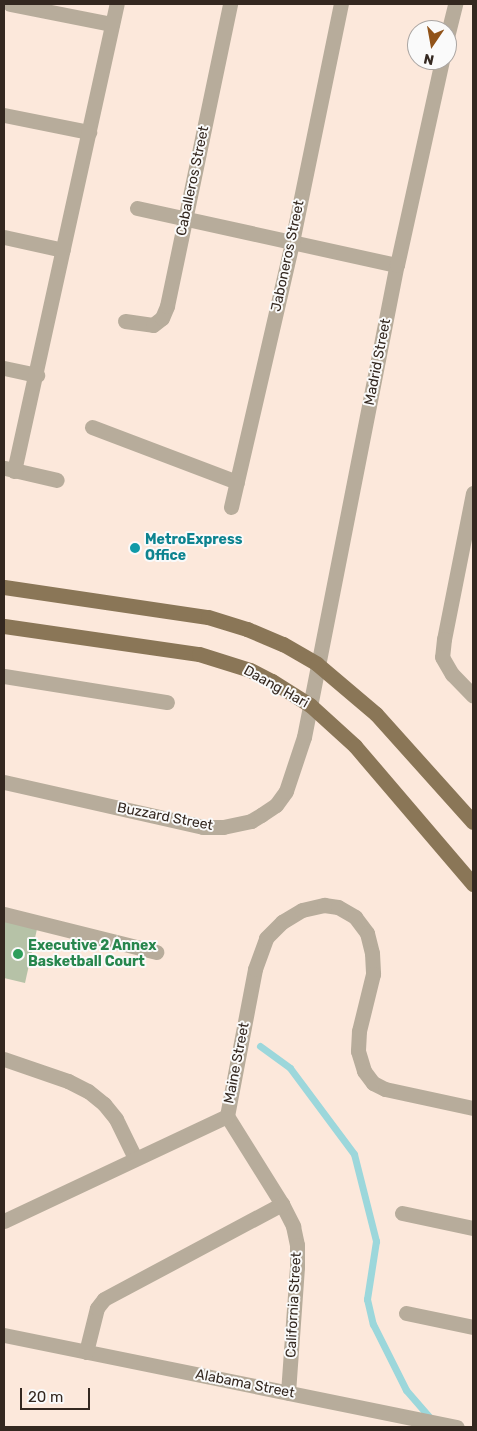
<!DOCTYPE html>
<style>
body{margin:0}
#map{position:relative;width:477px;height:1431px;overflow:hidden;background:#fce8db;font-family:Rubik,sans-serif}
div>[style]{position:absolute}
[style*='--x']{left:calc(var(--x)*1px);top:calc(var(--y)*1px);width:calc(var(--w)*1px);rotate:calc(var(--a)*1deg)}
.green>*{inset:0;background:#b6c2a7}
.stream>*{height:7px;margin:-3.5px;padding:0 3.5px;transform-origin:3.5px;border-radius:3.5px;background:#9cd7db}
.minor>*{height:15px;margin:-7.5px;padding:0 7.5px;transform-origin:7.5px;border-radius:7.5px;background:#b7ac9b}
.major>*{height:15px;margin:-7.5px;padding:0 7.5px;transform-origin:7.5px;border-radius:7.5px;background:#8a7657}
.dots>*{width:14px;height:14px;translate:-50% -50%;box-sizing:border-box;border:2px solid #fafafa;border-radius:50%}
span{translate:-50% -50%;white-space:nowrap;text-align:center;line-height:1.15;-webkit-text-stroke:4px #fafafa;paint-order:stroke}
.street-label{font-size:14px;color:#342820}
.culture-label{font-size:14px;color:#0d838f;font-weight:700}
.left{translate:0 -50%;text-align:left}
.leisure-label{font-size:14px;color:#27864d;font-weight:700}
.frame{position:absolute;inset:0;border:5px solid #342820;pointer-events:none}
.north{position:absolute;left:407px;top:20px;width:50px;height:50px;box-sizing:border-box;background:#fafafa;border:1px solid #aba6a3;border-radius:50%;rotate:192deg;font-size:14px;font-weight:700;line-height:20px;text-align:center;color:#342820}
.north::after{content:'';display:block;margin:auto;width:18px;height:22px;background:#915319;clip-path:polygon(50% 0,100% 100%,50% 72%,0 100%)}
.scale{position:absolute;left:20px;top:1388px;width:70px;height:22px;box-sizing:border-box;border:2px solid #342820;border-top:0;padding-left:6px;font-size:15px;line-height:18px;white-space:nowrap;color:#342820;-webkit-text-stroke:4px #fafafa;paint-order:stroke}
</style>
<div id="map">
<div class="green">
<div style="clip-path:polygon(4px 921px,37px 929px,25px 983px,4px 978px)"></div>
</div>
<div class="stream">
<div style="--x:260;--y:1046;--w:37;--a:36"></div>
<div style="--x:290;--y:1068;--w:107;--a:53.3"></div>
<div style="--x:354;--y:1154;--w:90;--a:75.8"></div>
<div style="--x:376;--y:1241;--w:59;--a:98.8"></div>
<div style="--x:367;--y:1299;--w:26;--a:77"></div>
<div style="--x:373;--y:1324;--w:74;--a:63.4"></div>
<div style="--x:406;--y:1390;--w:40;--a:49"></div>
</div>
<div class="minor">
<div style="--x:10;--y:4;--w:104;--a:11.1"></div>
<div style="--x:447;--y:37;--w:34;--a:-76"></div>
<div style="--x:4;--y:115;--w:87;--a:11.3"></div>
<div style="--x:137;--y:208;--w:266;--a:12.4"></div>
<div style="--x:4;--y:237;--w:60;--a:12.4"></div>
<div style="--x:125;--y:321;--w:28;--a:8"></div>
<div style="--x:153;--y:325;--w:11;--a:-38"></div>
<div style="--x:162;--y:318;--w:13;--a:-67"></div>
<div style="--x:167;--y:306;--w:309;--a:-78.2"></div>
<div style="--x:4;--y:368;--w:34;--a:12"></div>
<div style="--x:92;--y:427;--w:155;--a:20.8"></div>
<div style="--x:5;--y:468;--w:53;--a:13"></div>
<div style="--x:14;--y:471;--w:478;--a:-77.6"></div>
<div style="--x:473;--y:493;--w:149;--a:101.2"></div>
<div style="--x:444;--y:639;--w:18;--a:96"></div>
<div style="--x:442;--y:657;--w:20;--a:60"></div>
<div style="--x:452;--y:674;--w:30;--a:46"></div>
<div style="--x:231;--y:507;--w:272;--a:-77"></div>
<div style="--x:292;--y:242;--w:243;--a:-78.4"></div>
<div style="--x:4;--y:676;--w:165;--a:9.1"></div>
<div style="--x:4;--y:782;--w:204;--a:12.7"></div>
<div style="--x:203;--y:827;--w:20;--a:0"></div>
<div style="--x:223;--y:827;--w:29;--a:-12"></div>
<div style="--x:251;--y:821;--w:12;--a:-31"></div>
<div style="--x:261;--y:815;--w:18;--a:-34"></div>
<div style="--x:276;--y:805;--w:17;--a:-54"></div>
<div style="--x:286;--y:791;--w:57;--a:-71.6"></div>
<div style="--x:304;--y:737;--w:481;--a:-78.9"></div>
<div style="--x:397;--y:265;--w:210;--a:-77.6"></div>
<div style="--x:4;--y:914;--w:157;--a:14"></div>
<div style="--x:4;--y:1059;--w:68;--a:19"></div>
<div style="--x:68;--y:1081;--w:22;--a:27"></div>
<div style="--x:88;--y:1091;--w:21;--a:39"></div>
<div style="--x:104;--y:1104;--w:19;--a:51"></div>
<div style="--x:116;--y:1119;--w:43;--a:64"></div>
<div style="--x:227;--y:1116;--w:150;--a:-79.2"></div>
<div style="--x:255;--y:969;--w:33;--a:-70"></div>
<div style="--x:266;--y:938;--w:23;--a:-45"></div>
<div style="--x:282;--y:922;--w:23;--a:-31"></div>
<div style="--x:302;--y:910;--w:23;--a:-13"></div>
<div style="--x:324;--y:905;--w:14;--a:8"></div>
<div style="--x:338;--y:907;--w:20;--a:30"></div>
<div style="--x:355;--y:917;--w:20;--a:53"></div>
<div style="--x:367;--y:933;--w:21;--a:76"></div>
<div style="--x:372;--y:953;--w:21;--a:87"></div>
<div style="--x:373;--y:974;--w:59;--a:103.8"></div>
<div style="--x:359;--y:1031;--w:20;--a:93"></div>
<div style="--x:358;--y:1051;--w:21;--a:73"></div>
<div style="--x:364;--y:1071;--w:15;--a:53"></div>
<div style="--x:373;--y:1083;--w:13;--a:27"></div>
<div style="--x:385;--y:1089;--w:90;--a:12.2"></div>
<div style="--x:227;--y:1116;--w:104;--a:58"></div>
<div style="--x:282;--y:1204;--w:25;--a:63"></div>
<div style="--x:293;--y:1226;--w:19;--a:78"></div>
<div style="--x:297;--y:1245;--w:22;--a:90"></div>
<div style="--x:297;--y:1267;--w:126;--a:94.1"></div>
<div style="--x:402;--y:1213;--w:73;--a:11.9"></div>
<div style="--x:4;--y:1221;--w:246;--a:-25.2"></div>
<div style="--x:406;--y:1313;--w:68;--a:11.8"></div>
<div style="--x:4;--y:1335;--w:462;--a:11.5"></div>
<div style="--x:86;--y:1352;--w:45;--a:-76"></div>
<div style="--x:97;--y:1308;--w:11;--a:-52"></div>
<div style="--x:104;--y:1299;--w:202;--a:-28.1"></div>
</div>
<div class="major">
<div style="--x:4;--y:587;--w:206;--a:8.4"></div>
<div style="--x:208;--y:617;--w:41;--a:17.1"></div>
<div style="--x:247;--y:629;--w:39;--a:23"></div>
<div style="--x:283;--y:644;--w:39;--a:30"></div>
<div style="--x:317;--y:664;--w:77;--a:40.3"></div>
<div style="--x:376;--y:714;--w:145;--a:48.1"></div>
<div style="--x:4;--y:626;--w:197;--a:8.2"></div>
<div style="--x:199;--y:654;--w:53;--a:17.4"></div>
<div style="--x:250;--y:670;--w:25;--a:27"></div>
<div style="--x:272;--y:681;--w:45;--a:32.3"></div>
<div style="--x:310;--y:705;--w:61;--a:42.3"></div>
<div style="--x:355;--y:746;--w:182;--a:49.5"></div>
</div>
<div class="dots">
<div style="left:135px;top:548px;background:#0f9aa8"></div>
<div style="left:18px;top:954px;background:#2e9e5b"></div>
</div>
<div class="street-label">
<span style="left:193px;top:181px;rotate:-78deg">Caballeros Street</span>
<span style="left:288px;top:256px;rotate:-78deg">Jaboneros Street</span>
<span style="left:378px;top:362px;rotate:-79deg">Madrid Street</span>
<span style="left:276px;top:687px;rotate:29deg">Daang Hari</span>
<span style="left:165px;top:817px;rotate:11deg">Buzzard Street</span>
<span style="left:237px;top:1063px;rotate:-79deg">Maine Street</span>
<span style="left:294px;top:1305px;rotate:-87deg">California Street</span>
<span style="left:245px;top:1384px;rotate:11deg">Alabama Street</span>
</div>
<div class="culture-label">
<span class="left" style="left:145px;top:548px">MetroExpress<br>Office</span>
</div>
<div class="leisure-label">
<span class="left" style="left:28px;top:954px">Executive 2 Annex<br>Basketball Court</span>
</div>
<div class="frame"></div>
<div class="north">N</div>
<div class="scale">20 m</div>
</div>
